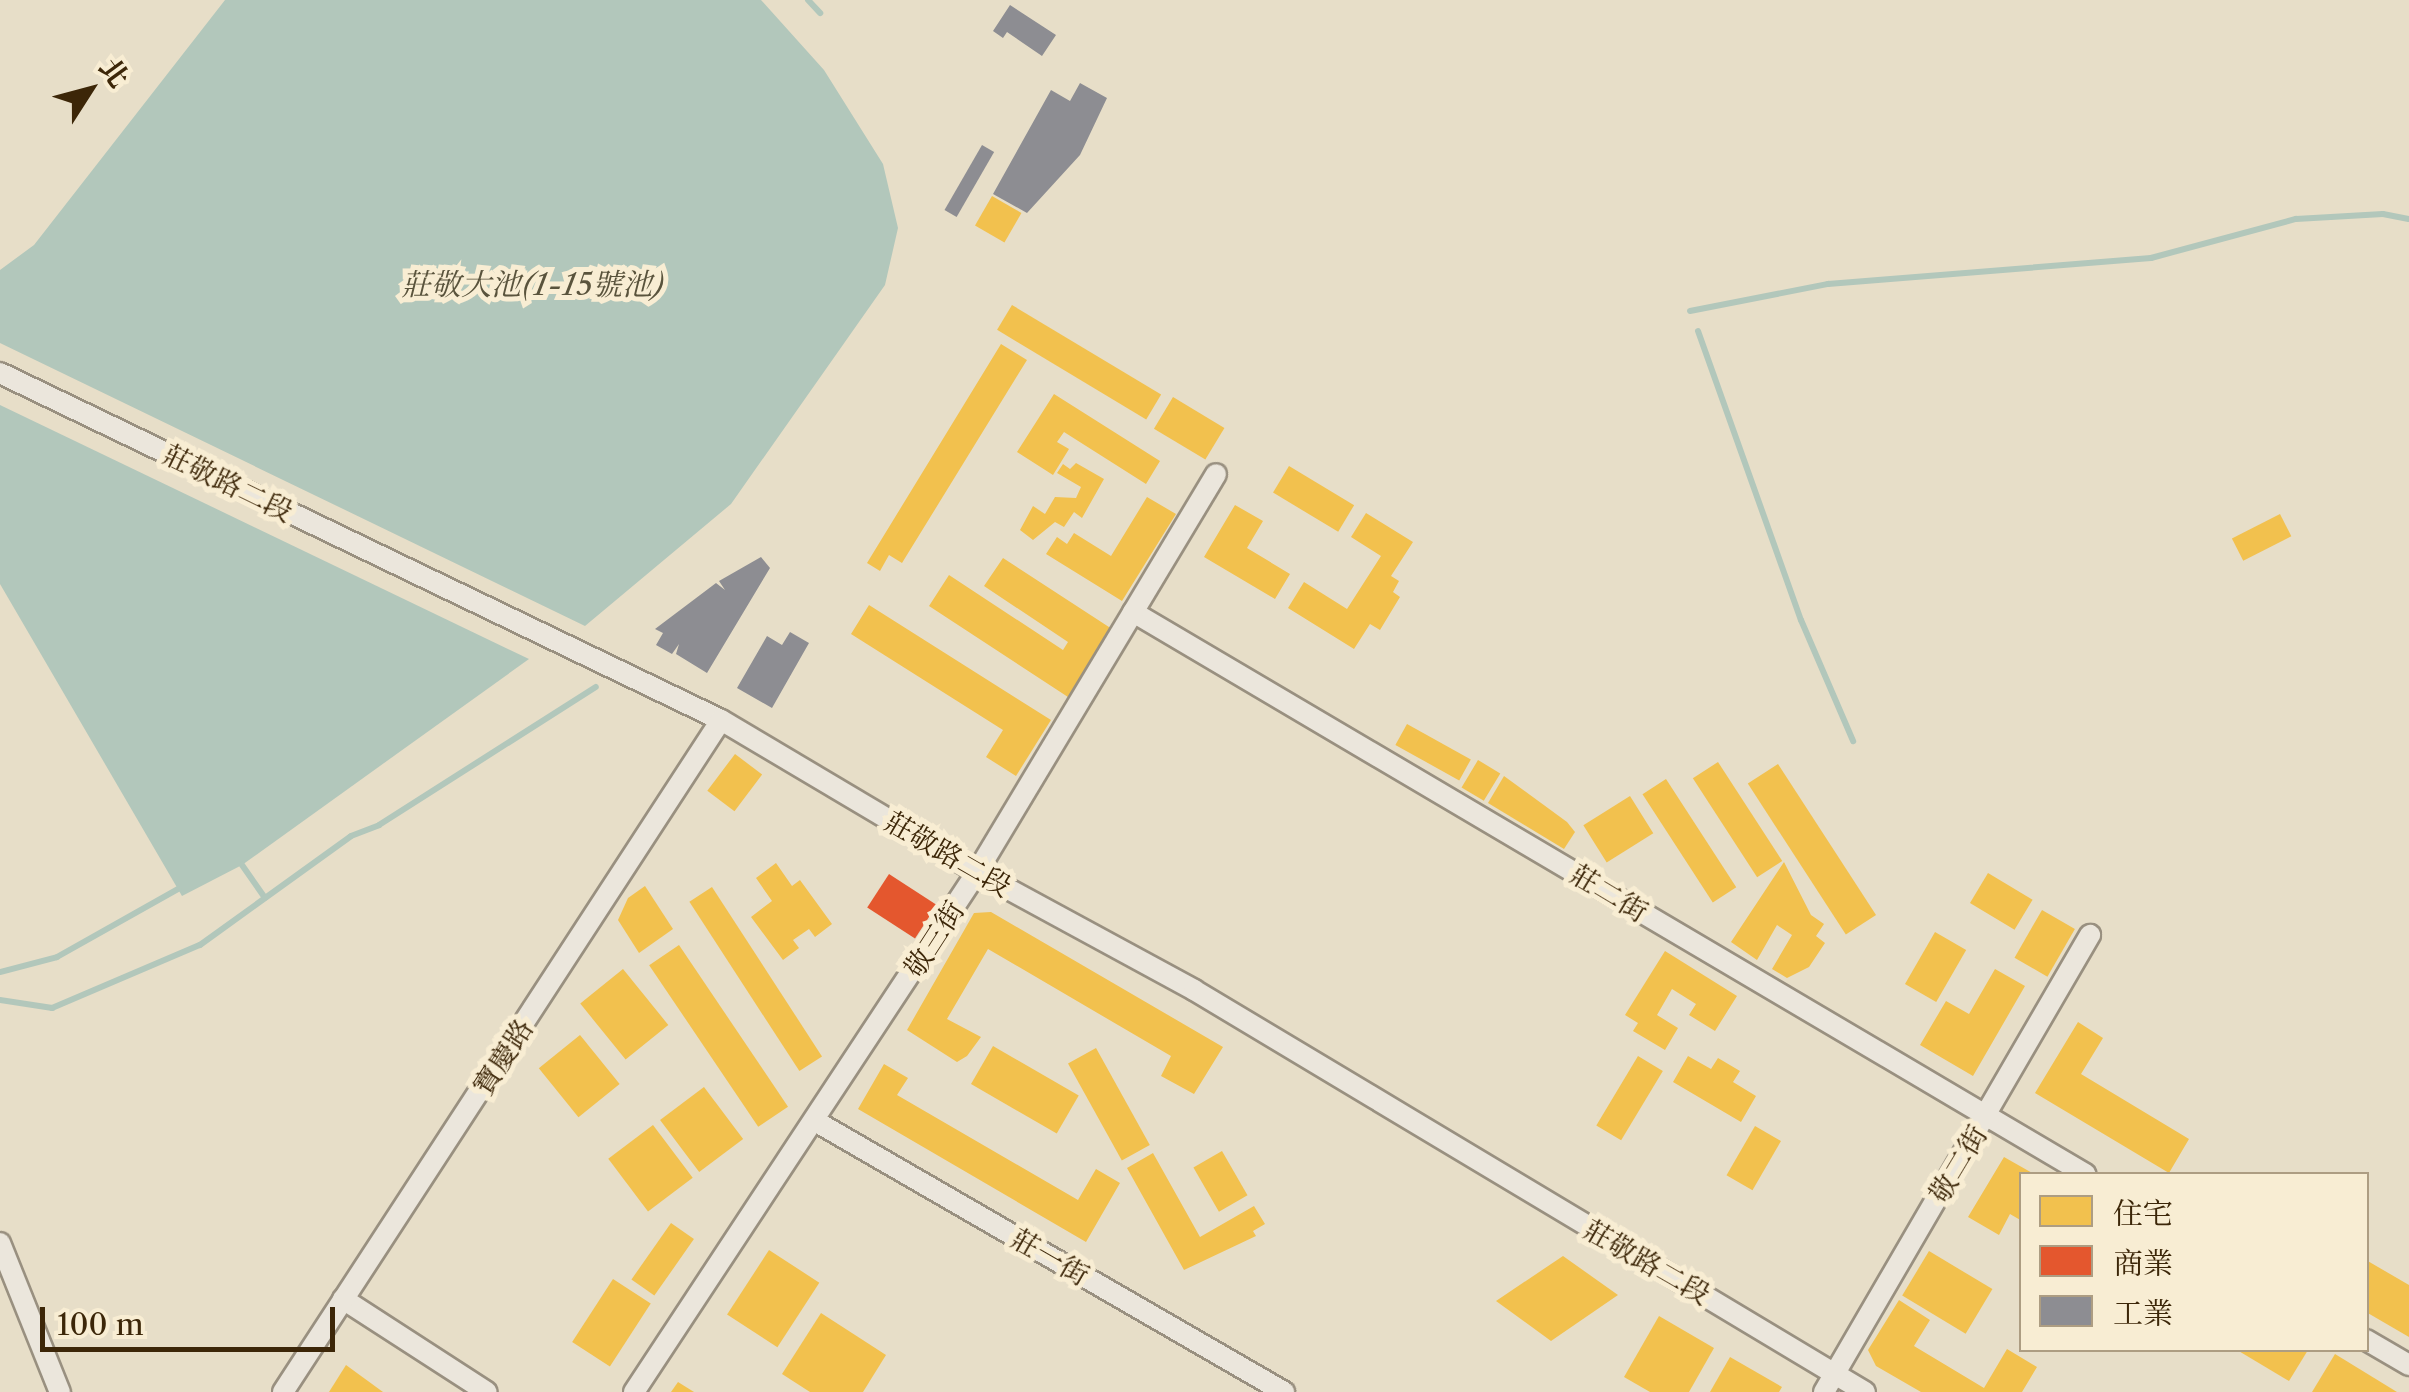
<!DOCTYPE html>
<meta charset="utf-8">
<style>
body{margin:0}
#map{position:relative;width:2409px;height:1392px;overflow:hidden;background:#e7dec8;font-family:"Libre Caslon Text","Noto Serif TC",serif}
div>[style]{position:absolute}
[style*='--x']{left:calc(var(--x)*1px);top:calc(var(--y)*1px);width:calc(var(--w)*1px);rotate:calc(var(--a)*1deg)}
.water>*{inset:0;background:#b2c7bb}
.homes>*{inset:0;background:#f2c14e;transform-origin:0 0}
.shops>*{inset:0;background:#e4572e;transform-origin:0 0}
.industry>*{inset:0;background:#8d8d92;transform-origin:0 0}
.stream>*{height:6px;margin:-3px;padding:0 3px;transform-origin:3px;border-radius:3px;background:#b2c7bb}
.roads{filter:drop-shadow(2px 0 #999080) drop-shadow(-2px 0 #999080) drop-shadow(0 2px #999080) drop-shadow(0 -2px #999080)}
.minor>*{height:20px;margin:-10px;padding:0 10px;transform-origin:10px;border-radius:10px;background:#ebe6dc}
span{translate:-50% -50%;white-space:nowrap;text-align:center;line-height:1.15;-webkit-text-stroke:10px #f8edd3;paint-order:stroke}
.street-label{font-size:28px;color:#3c2608}
.water-label{font-size:30px;color:#59533c;font-style:italic}
.legend{position:absolute;left:2019px;top:1172px;width:350px;height:180px;box-sizing:border-box;background:#f8edd3;border:2px solid #ad9d82;margin:0;padding:12px 18px;list-style:none;font-size:30px;color:#3c2608}
.legend li{display:flex;align-items:center;gap:20px;height:50px}
.legend b{width:50px;border:2px solid #ad9d82}
.north{position:absolute;left:40px;top:40px;width:100px;height:100px;-webkit-text-stroke:8px #f8edd3;paint-order:stroke;rotate:54deg;font-size:28px;font-weight:700;line-height:40px;text-align:center;color:#3c2608}
.north::after{content:'';display:block;margin:auto;width:35px;height:45px;background:#3c2608;clip-path:polygon(50% 0,100% 100%,50% 72%,0 100%)}
.scale{position:absolute;left:40px;top:1307px;width:295px;height:45px;box-sizing:border-box;border:5px solid #3c2608;border-top:0;padding-left:12px;font-size:30px;line-height:35px;white-space:nowrap;color:#3c2608;-webkit-text-stroke:8px #f8edd3;paint-order:stroke}
</style>
<div id="map">
<div class="water">
<div style="clip-path:polygon(225px 0,761px 0,824px 70px,883px 164px,898px 228px,885px 285px,731px 504px,585px 626px,0 343px,0 270px,34px 245px)"></div>
<div style="clip-path:polygon(0 405px,529px 659px,242px 865px,182px 896px,0 584px)"></div>
</div>
<div class="homes">
<div style="left:992px;top:196px;width:34px;height:34px;rotate:30deg"></div>
<div style="left:1012px;top:305px;width:174px;height:29px;rotate:31deg"></div>
<div style="clip-path:polygon(1001px 344px,1027px 360px,902px 563px,889px 555px,880px 571px,867px 563px)"></div>
<div style="clip-path:polygon(1054px 394px,1160px 461px,1146px 484px,1064px 432px,1057px 442px,1069px 449px,1053px 475px,1017px 452px)"></div>
<div style="left:1173px;top:397px;width:60px;height:37px;rotate:31deg"></div>
<div style="clip-path:polygon(1076px 463px,1104px 479px,1082px 518px,1074px 512px,1064px 527px,1055px 522px,1033px 540px,1020px 530px,1033px 506px,1045px 514px,1055px 497px,1076px 498px,1081px 487px,1057px 473px,1063px 464px,1070px 469px)"></div>
<div style="left:1289px;top:466px;width:76px;height:31px;rotate:31deg"></div>
<div style="clip-path:polygon(1147px 497px,1176px 514px,1122px 601px,1046px 554px,1057px 537px,1067px 544px,1074px 533px,1111px 556px)"></div>
<div style="clip-path:polygon(1235px 505px,1263px 521px,1247px 548px,1290px 574px,1275px 599px,1204px 557px)"></div>
<div style="clip-path:polygon(1366px 513px,1413px 542px,1391px 576px,1399px 581px,1393px 592px,1400px 597px,1380px 630px,1370px 624px,1354px 649px,1288px 608px,1304px 582px,1347px 609px,1381px 556px,1351px 537px)"></div>
<div style="left:2280px;top:514px;width:25px;height:54px;rotate:63deg"></div>
<div style="clip-path:polygon(1003px 558px,1112px 629px,1068px 697px,929px 606px,949px 575px,1063px 650px,1068px 642px,984px 586px)"></div>
<div style="clip-path:polygon(869px 605px,1051px 720px,1016px 776px,986px 757px,1003px 730px,851px 634px)"></div>
<div style="left:1407px;top:724px;width:73px;height:24px;rotate:29deg"></div>
<div style="left:735px;top:754px;width:34px;height:46px;rotate:37deg"></div>
<div style="left:1478px;top:760px;width:26px;height:32px;rotate:31deg"></div>
<div style="left:1718px;top:762px;width:118px;height:30px;rotate:57deg"></div>
<div style="left:1778px;top:764px;width:180px;height:36px;rotate:57deg"></div>
<div style="clip-path:polygon(1504px 776px,1567px 822px,1575px 832px,1564px 849px,1488px 803px)"></div>
<div style="left:1666px;top:779px;width:129px;height:28px;rotate:57deg"></div>
<div style="left:1630px;top:796px;width:44px;height:55px;rotate:58deg"></div>
<div style="clip-path:polygon(1784px 862px,1811px 915px,1824px 924px,1816px 936px,1825px 943px,1809px 967px,1787px 978px,1772px 969px,1792px 935px,1777px 925px,1757px 960px,1731px 942px)"></div>
<div style="clip-path:polygon(776px 863px,792px 886px,800px 880px,832px 924px,815px 937px,809px 929px,793px 940px,799px 948px,783px 960px,751px 917px,772px 901px,756px 878px)"></div>
<div style="left:1988px;top:873px;width:52px;height:35px;rotate:31deg"></div>
<div style="clip-path:polygon(645px 886px,673px 929px,639px 953px,618px 920px,628px 898px)"></div>
<div style="left:712px;top:887px;width:202px;height:27px;rotate:57deg"></div>
<div style="left:2042px;top:910px;width:38px;height:55px;rotate:30deg"></div>
<div style="clip-path:polygon(991px 912px,1223px 1047px,1194px 1094px,1161px 1076px,1171px 1056px,988px 949px,947px 1019px,981px 1037px,967px 1056px,957px 1062px,907px 1030px,974px 913px)"></div>
<div style="left:1935px;top:932px;width:36px;height:60px;rotate:30deg"></div>
<div style="left:679px;top:945px;width:195px;height:36px;rotate:56deg"></div>
<div style="clip-path:polygon(1665px 951px,1737px 996px,1715px 1031px,1689px 1015px,1696px 1004px,1672px 989px,1657px 1015px,1678px 1028px,1665px 1050px,1633px 1031px,1638px 1023px,1625px 1015px)"></div>
<div style="left:623px;top:969px;width:72px;height:55px;rotate:51deg"></div>
<div style="clip-path:polygon(1995px 969px,2025px 986px,1973px 1076px,1920px 1045px,1946px 1001px,1969px 1014px)"></div>
<div style="clip-path:polygon(2078px 1022px,2103px 1038px,2081px 1074px,2189px 1139px,2169px 1173px,2035px 1093px)"></div>
<div style="left:580px;top:1035px;width:63px;height:53px;rotate:51deg"></div>
<div style="left:993px;top:1046px;width:99px;height:44px;rotate:30deg"></div>
<div style="left:1096px;top:1048px;width:111px;height:32px;rotate:61deg"></div>
<div style="left:1638px;top:1056px;width:29px;height:81px;rotate:31deg"></div>
<div style="clip-path:polygon(1688px 1056px,1711px 1069px,1718px 1058px,1740px 1071px,1733px 1082px,1756px 1096px,1741px 1122px,1673px 1082px)"></div>
<div style="clip-path:polygon(884px 1064px,908px 1078px,897px 1095px,1078px 1200px,1096px 1169px,1120px 1183px,1086px 1242px,858px 1109px)"></div>
<div style="left:704px;top:1087px;width:65px;height:55px;rotate:53deg"></div>
<div style="left:653px;top:1125px;width:66px;height:56px;rotate:53deg"></div>
<div style="left:1755px;top:1126px;width:30px;height:57px;rotate:30deg"></div>
<div style="left:1222px;top:1151px;width:51px;height:33px;rotate:60deg"></div>
<div style="clip-path:polygon(1153px 1153px,1200px 1237px,1254px 1206px,1265px 1224px,1253px 1231px,1256px 1236px,1184px 1270px,1127px 1168px)"></div>
<div style="clip-path:polygon(2004px 1157px,2034px 1174px,2022px 1174px,2022px 1221px,2010px 1214px,1999px 1235px,1968px 1217px)"></div>
<div style="left:671px;top:1223px;width:28px;height:69px;rotate:35deg"></div>
<div style="left:769px;top:1250px;width:60px;height:77px;rotate:33deg"></div>
<div style="left:1929px;top:1251px;width:74px;height:52px;rotate:31deg"></div>
<div style="clip-path:polygon(1563px 1256px,1618px 1295px,1551px 1341px,1496px 1301px)"></div>
<div style="clip-path:polygon(2366px 1260px,2409px 1285px,2409px 1337px,2366px 1312px)"></div>
<div style="left:613px;top:1279px;width:45px;height:75px;rotate:33deg"></div>
<div style="clip-path:polygon(1899px 1300px,1930px 1320px,1914px 1346px,1984px 1388px,2007px 1349px,2037px 1367px,2022px 1392px,1921px 1392px,1876px 1366px,1868px 1350px)"></div>
<div style="clip-path:polygon(821px 1313px,886px 1355px,863px 1392px,810px 1392px,782px 1374px)"></div>
<div style="clip-path:polygon(1659px 1316px,1714px 1348px,1689px 1392px,1650px 1392px,1624px 1377px)"></div>
<div style="clip-path:polygon(2237px 1350px,2308px 1350px,2289px 1381px)"></div>
<div style="clip-path:polygon(2335px 1354px,2397px 1392px,2312px 1392px)"></div>
<div style="clip-path:polygon(1730px 1357px,1782px 1387px,1779px 1392px,1710px 1392px)"></div>
<div style="clip-path:polygon(346px 1365px,383px 1392px,329px 1392px)"></div>
<div style="clip-path:polygon(678px 1382px,694px 1392px,671px 1392px)"></div>
</div>
<div class="shops">
<div style="left:889px;top:874px;width:57px;height:40px;rotate:33deg"></div>
</div>
<div class="industry">
<div style="clip-path:polygon(1010px 5px,1056px 35px,1042px 56px,1007px 32px,1003px 38px,993px 31px)"></div>
<div style="clip-path:polygon(1080px 83px,1107px 98px,1080px 155px,1027px 213px,993px 194px,1051px 90px,1070px 101px)"></div>
<div style="left:982px;top:145px;width:14px;height:75px;rotate:30deg"></div>
<div style="clip-path:polygon(761px 557px,770px 568px,707px 673px,676px 654px,679px 644px,672px 654px,656px 645px,663px 633px,655px 629px,716px 583px,725px 590px,719px 581px)"></div>
<div style="clip-path:polygon(790px 632px,809px 643px,772px 708px,737px 688px,767px 636px,782px 645px)"></div>
</div>
<div class="stream">
<div style="--x:808;--y:0;--w:18;--a:47"></div>
<div style="--x:1690;--y:311;--w:141;--a:-11.1"></div>
<div style="--x:1828;--y:284;--w:324;--a:-4.6"></div>
<div style="--x:2151;--y:258;--w:150;--a:-15.1"></div>
<div style="--x:2296;--y:219;--w:87;--a:-3.3"></div>
<div style="--x:2383;--y:214;--w:26;--a:11"></div>
<div style="--x:1698;--y:331;--w:307;--a:70.4"></div>
<div style="--x:1801;--y:620;--w:132;--a:66.7"></div>
<div style="--x:242;--y:865;--w:40;--a:55.1"></div>
<div style="--x:0;--y:972;--w:59;--a:-14.7"></div>
<div style="--x:57;--y:957;--w:139;--a:-29.3"></div>
<div style="--x:0;--y:1000;--w:53;--a:8.7"></div>
<div style="--x:52;--y:1008;--w:161;--a:-23.1"></div>
<div style="--x:200;--y:945;--w:186;--a:-35.8"></div>
<div style="--x:351;--y:836;--w:30;--a:-21"></div>
<div style="--x:379;--y:825;--w:257;--a:-32.5"></div>
</div>
<div class="roads">
<div class="minor">
<div style="--x:0;--y:373;--w:800;--a:25.7"></div>
<div style="--x:721;--y:720;--w:298;--a:30.7"></div>
<div style="--x:977;--y:872;--w:247;--a:28.5"></div>
<div style="--x:1194;--y:990;--w:782;--a:30.93"></div>
<div style="--x:1133;--y:612;--w:1106;--a:30.55"></div>
<div style="--x:815;--y:1121;--w:542;--a:30.02"></div>
<div style="--x:0;--y:1243;--w:161;--a:68.1"></div>
<div style="--x:343;--y:1299;--w:171;--a:32.9"></div>
<div style="--x:2366;--y:1340;--w:50;--a:30.2"></div>
<div style="--x:283;--y:1392;--w:802;--a:-56.9"></div>
<div style="--x:634;--y:1392;--w:623;--a:-56.59"></div>
<div style="--x:977;--y:872;--w:464;--a:-59"></div>
<div style="--x:1824;--y:1392;--w:529;--a:-59.8"></div>
</div>
</div>
<div class="street-label">
<span style="left:228px;top:483px;rotate:26deg">莊敬路二段</span>
<span style="left:948px;top:854px;rotate:30deg">莊敬路二段</span>
<span style="left:1609px;top:893px;rotate:31deg">莊二街</span>
<span style="left:934px;top:939px;rotate:-57deg">敬三街</span>
<span style="left:503px;top:1057px;rotate:-57deg">寶慶路</span>
<span style="left:1958px;top:1164px;rotate:-59deg">敬二街</span>
<span style="left:1050px;top:1257px;rotate:30deg">莊一街</span>
<span style="left:1647px;top:1262px;rotate:30deg">莊敬路二段</span>
</div>
<div class="water-label">
<span style="left:533px;top:285px">莊敬大池(1-15號池)</span>
</div>
<ul class="legend">
<li><b style="height:28px;background:#f2c14e"></b>住宅</li>
<li><b style="height:28px;background:#e4572e"></b>商業</li>
<li><b style="height:28px;background:#8d8d92"></b>工業</li>
</ul>
<div class="north">北</div>
<div class="scale">100 m</div>
</div>
